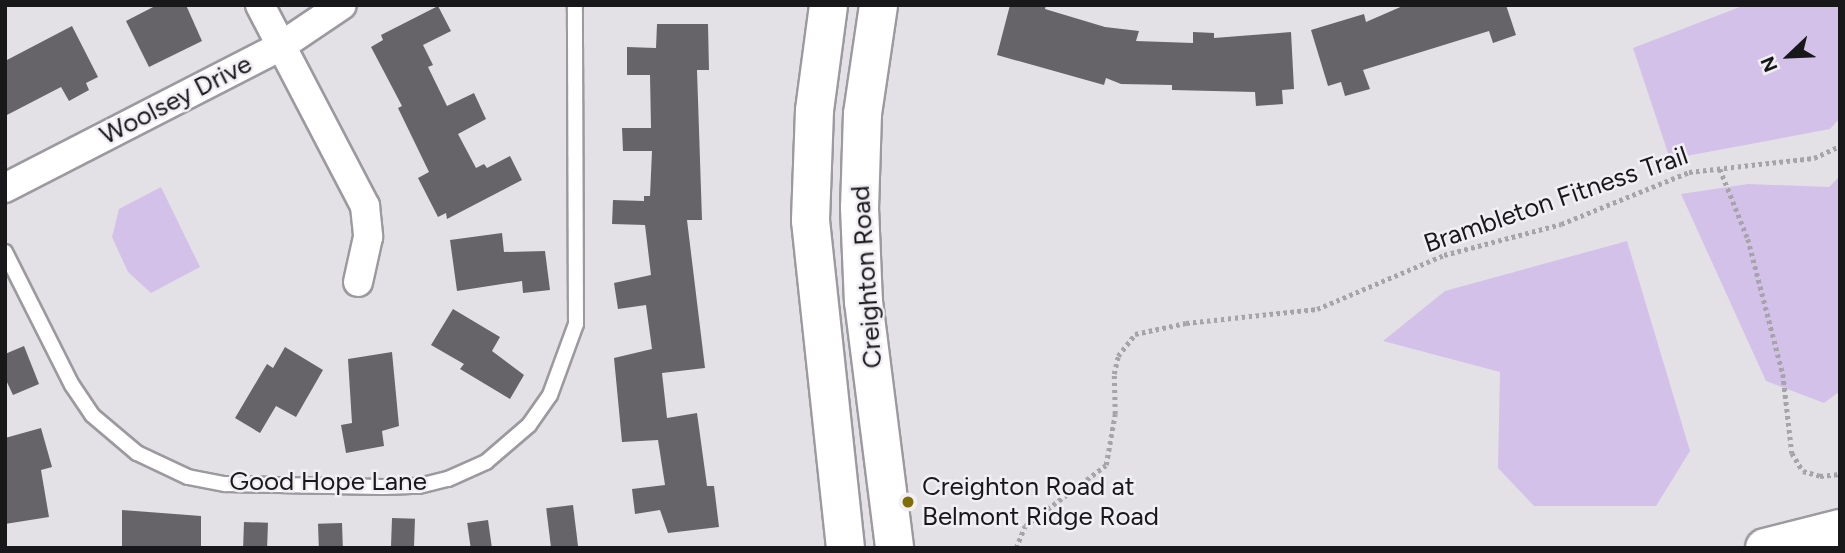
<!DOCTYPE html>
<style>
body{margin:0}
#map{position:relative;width:1845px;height:553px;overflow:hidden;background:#e3e1e6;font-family:Figtree,sans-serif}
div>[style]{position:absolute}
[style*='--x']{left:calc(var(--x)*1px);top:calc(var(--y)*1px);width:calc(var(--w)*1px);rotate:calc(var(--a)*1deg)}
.green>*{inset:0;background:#d4c1e9}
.building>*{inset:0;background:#676469;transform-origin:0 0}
.path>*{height:4.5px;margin-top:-2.25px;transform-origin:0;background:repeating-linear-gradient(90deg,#a6a4a8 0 3.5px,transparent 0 7px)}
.roads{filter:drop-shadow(2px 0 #9c999f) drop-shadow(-2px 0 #9c999f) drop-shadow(0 2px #9c999f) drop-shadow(0 -2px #9c999f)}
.service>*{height:14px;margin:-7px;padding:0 7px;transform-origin:7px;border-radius:7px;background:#fff}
.minor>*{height:28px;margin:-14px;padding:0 14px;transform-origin:14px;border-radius:14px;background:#fff}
.tertiary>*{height:37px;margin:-18.5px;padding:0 18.5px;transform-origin:18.5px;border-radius:18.5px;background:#fff}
.secondary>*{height:38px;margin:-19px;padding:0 19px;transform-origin:19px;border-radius:19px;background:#fff}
.dots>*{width:19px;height:19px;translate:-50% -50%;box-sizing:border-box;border:4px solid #f1eef4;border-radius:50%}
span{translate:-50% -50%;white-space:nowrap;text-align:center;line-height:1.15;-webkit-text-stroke:5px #f1eef4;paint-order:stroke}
.street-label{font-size:26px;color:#181719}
.poi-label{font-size:26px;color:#181719}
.left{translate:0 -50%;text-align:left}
.frame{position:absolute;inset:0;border:7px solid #181719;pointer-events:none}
.north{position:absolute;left:1754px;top:21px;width:70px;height:70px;-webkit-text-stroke:5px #f1eef4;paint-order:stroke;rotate:247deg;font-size:19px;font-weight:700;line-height:28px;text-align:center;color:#181719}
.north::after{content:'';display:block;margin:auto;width:24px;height:32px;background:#181719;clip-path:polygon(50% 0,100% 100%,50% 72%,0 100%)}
</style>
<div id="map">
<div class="green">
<div style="clip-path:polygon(1745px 5px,1840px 5px,1840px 118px,1830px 129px,1670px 159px,1633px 48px)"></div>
<div style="clip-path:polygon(1840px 176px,1840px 391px,1824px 403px,1766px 381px,1681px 194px,1748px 184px,1829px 187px)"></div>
<div style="clip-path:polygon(161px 187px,200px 267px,151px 293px,128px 272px,112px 237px,119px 209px)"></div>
<div style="clip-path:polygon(1627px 241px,1690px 451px,1656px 506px,1534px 506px,1498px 468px,1500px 372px,1383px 341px,1445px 291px)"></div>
</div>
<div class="building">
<div style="clip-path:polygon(157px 5px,186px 5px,202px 41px,149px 67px,126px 21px)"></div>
<div style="clip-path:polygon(1010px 5px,1046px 5px,1045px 9px,1105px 27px,1139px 31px,1136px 41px,1193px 43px,1193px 32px,1214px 33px,1214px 38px,1291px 32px,1294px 89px,1282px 90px,1283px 104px,1256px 106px,1255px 92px,1172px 90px,1172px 85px,1121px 84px,1106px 78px,1104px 85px,997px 55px)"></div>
<div style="clip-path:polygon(1405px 5px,1506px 5px,1516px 35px,1493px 43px,1489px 31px,1363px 70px,1370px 89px,1345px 96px,1341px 82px,1328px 86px,1311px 30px,1364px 14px,1366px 22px)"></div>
<div style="clip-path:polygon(438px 6px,451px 31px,423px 45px,433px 65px,428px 67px,447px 106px,474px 93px,486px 119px,458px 134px,476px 168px,484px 164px,487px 168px,510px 156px,522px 180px,447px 219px,446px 213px,438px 217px,418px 178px,429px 172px,398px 108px,402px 106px,371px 47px,383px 40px,381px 35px)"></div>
<div style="clip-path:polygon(657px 24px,708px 24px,709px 70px,697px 70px,702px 220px,687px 220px,705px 368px,662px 373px,667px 418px,697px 413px,707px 486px,714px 486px,719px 527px,668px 533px,660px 510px,635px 514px,632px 489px,665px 485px,658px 440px,622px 442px,614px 358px,652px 349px,646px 305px,618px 309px,614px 283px,651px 275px,645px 225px,612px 224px,613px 200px,644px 201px,644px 196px,650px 196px,652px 151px,623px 151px,622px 128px,651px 128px,650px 75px,627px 75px,627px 47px,656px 48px)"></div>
<div style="clip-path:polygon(72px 26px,98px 77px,86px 83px,89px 90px,69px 101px,61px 87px,5px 116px,5px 61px)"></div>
<div style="clip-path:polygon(502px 233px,504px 252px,545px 251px,550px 290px,523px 293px,522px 281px,457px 291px,450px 240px)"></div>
<div style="clip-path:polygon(453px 309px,500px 337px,492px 351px,524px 375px,510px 399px,460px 369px,464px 364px,431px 345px)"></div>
<div style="clip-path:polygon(24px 346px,39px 384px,13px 395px,5px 378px,5px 354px)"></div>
<div style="clip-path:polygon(285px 347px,323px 370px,296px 417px,276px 406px,260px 433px,235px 418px,267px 364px,273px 368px)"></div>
<div style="clip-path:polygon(392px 352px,399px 426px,382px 431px,384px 446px,346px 453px,341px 425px,352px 423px,348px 359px)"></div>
<div style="clip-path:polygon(41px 428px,52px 467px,41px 470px,49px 517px,5px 524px,5px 438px)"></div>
<div style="left:573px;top:505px;width:43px;height:27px;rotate:83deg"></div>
<div style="clip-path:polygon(122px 510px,201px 516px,201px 548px,122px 548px)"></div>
<div style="left:392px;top:518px;width:23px;height:30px;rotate:2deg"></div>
<div style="left:488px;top:520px;width:28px;height:21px;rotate:82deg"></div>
<div style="left:244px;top:522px;width:24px;height:26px;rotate:2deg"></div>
<div style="left:342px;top:523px;width:25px;height:24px;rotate:88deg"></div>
</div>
<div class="path">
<div style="--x:1720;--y:169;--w:75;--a:68.2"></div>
<div style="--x:1748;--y:239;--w:139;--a:75.5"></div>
<div style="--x:1783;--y:374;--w:80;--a:83.5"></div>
<div style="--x:1792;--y:453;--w:21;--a:59"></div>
<div style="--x:1803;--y:471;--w:18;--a:16"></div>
<div style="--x:1820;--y:476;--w:20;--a:-6"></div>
<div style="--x:1016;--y:548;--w:24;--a:-68"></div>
<div style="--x:1025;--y:526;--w:101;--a:-37"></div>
<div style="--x:1106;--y:465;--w:52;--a:-80"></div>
<div style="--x:1115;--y:414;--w:40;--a:-91.4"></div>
<div style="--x:1114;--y:374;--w:18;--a:-77"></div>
<div style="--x:1118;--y:356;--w:28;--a:-52"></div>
<div style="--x:1135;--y:334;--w:52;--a:-12.2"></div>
<div style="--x:1186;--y:323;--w:132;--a:-6.1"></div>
<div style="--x:1317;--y:309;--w:138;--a:-23"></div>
<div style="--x:1444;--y:255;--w:121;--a:-14.8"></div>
<div style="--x:1561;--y:224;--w:138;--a:-22.1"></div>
<div style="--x:1689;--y:172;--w:126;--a:-6.4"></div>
<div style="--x:1814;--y:158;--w:29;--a:-25"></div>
</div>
<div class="roads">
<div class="service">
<div style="--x:5;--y:252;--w:149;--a:63.3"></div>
<div style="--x:72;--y:385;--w:36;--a:56"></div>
<div style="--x:92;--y:415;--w:59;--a:40.2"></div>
<div style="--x:137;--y:453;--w:56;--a:25.2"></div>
<div style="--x:188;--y:477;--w:38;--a:11"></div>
<div style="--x:225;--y:484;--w:158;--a:1.1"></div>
<div style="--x:383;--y:487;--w:36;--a:-2"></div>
<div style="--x:419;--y:486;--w:30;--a:-14"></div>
<div style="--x:448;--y:479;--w:42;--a:-24.1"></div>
<div style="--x:486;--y:462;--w:57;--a:-40.7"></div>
<div style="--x:529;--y:425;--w:37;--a:-55"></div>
<div style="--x:550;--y:395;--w:76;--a:-69.9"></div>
<div style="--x:576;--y:324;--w:319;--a:-90.2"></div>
</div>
<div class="minor">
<div style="--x:260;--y:5;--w:227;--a:62.4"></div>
<div style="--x:365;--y:206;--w:31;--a:84"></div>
<div style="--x:368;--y:237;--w:46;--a:102.5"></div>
<div style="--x:5;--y:188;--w:310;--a:-27.2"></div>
<div style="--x:281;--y:46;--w:73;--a:-33.9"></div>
</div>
<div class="tertiary">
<div style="--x:828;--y:5;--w:106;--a:97.6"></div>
<div style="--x:814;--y:110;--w:110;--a:92.1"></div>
<div style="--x:810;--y:220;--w:330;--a:83.9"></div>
<div style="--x:878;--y:5;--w:109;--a:98.4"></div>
<div style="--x:862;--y:113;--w:94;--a:91.8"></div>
<div style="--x:859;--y:207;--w:94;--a:87.6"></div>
<div style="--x:863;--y:301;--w:249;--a:82.8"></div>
</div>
<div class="secondary">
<div style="--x:1765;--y:548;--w:77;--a:-14.2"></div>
</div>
</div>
<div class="dots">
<div style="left:908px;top:502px;background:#806d08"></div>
</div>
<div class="street-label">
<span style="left:176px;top:100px;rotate:-27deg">Woolsey Drive</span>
<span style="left:1556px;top:200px;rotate:-19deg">Brambleton Fitness Trail</span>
<span style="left:867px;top:277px;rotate:-94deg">Creighton Road</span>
<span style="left:328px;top:482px">Good Hope Lane</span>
</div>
<div class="poi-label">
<span class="left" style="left:922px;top:502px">Creighton Road at<br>Belmont Ridge Road</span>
</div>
<div class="frame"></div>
<div class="north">N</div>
</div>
